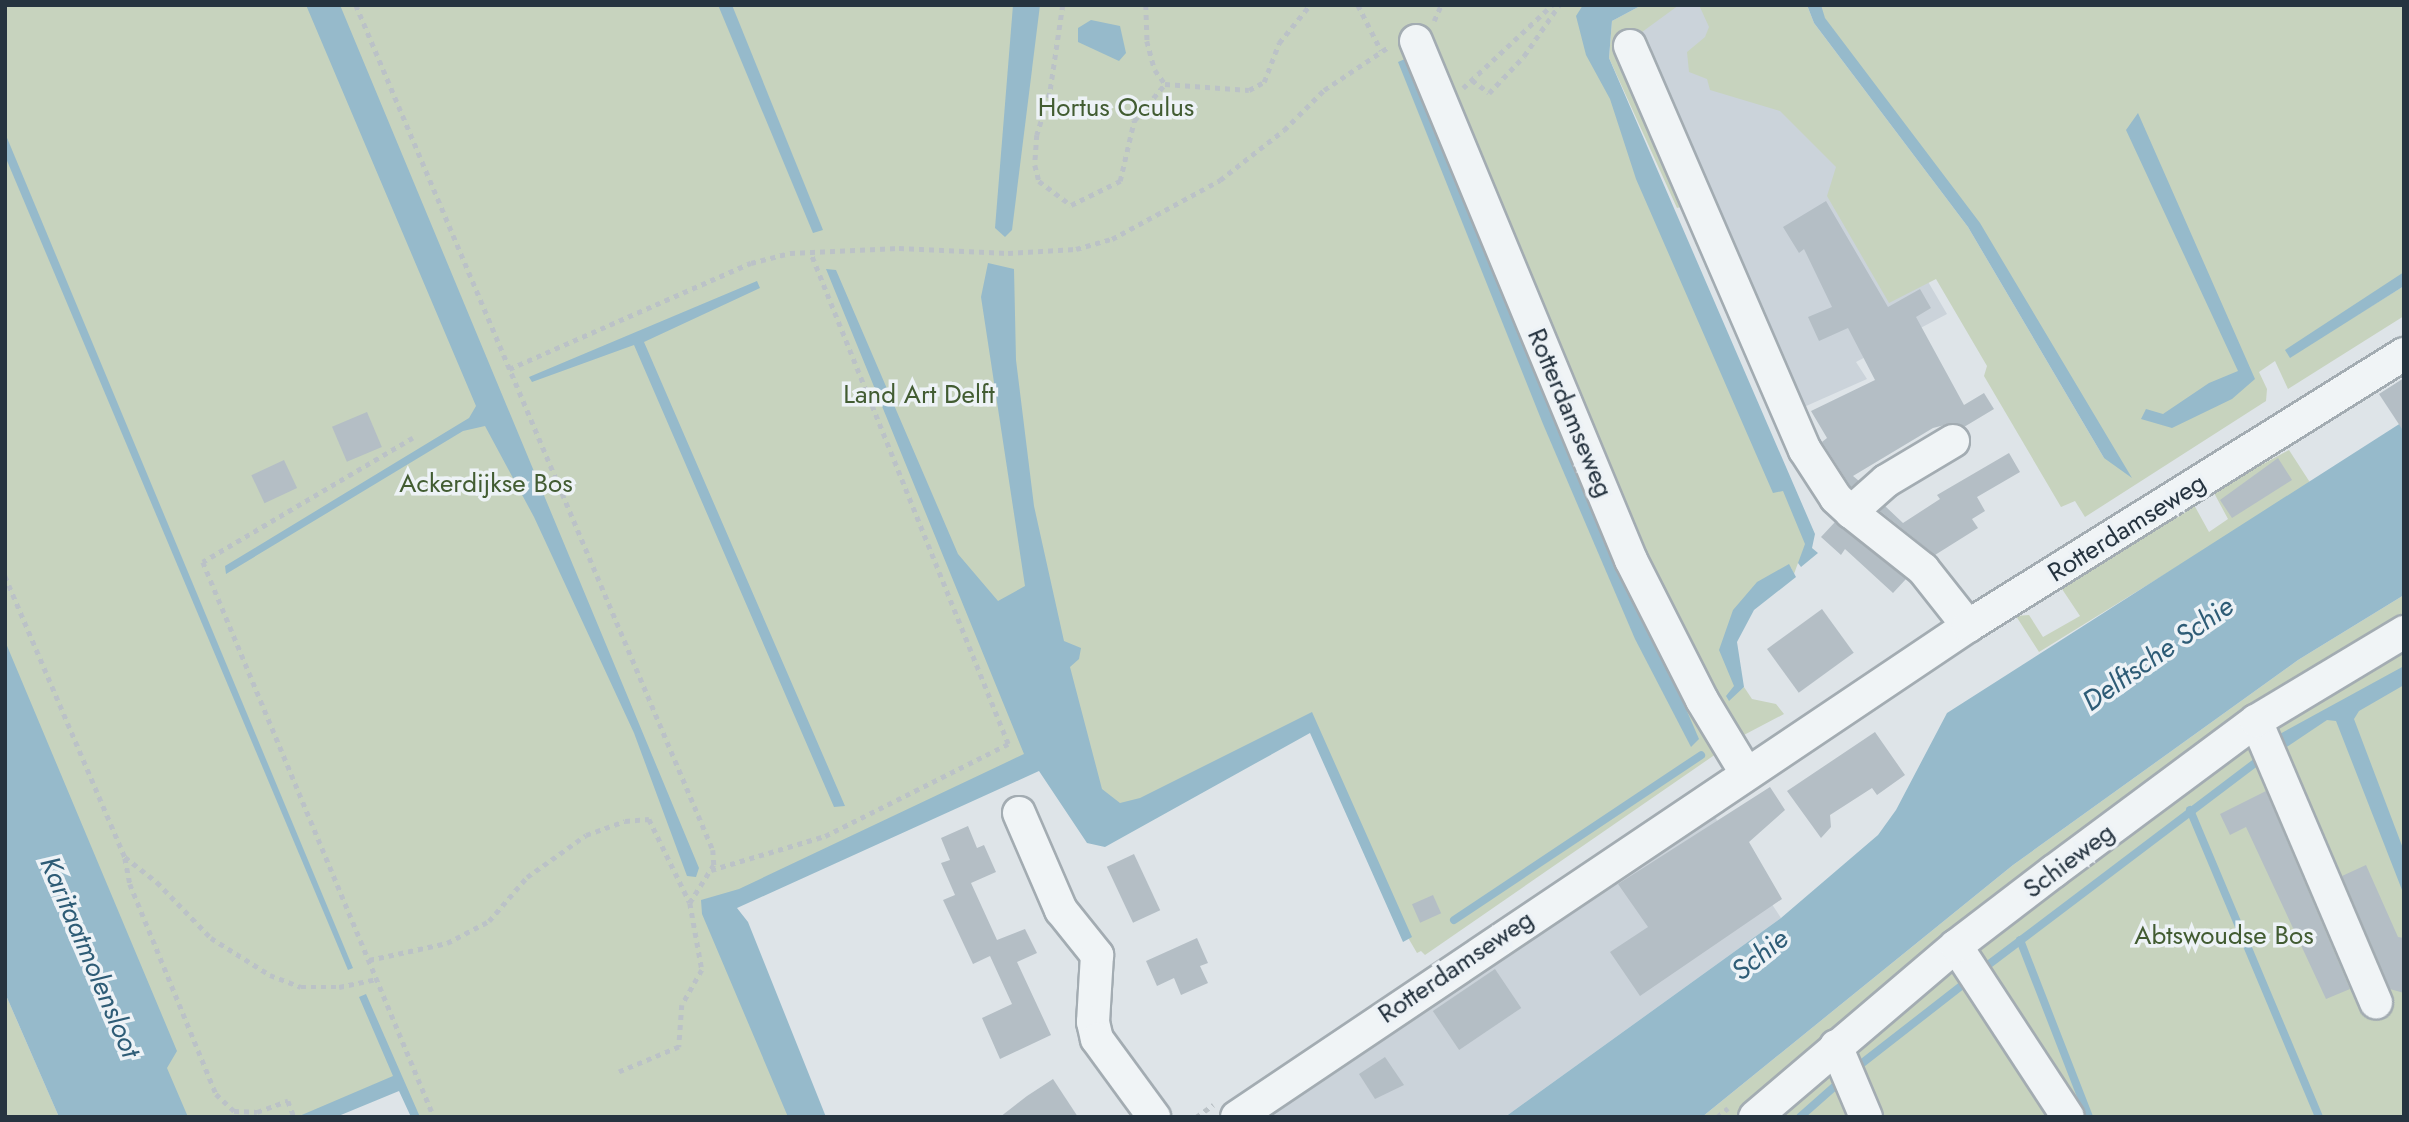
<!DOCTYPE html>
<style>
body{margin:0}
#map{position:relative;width:2409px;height:1122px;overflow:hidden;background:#dee4e8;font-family:Jost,sans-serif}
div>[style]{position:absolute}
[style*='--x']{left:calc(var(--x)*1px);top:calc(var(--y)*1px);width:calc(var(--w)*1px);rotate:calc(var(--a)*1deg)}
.built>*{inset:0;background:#cbd3da}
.green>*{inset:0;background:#c7d3be}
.water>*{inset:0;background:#96bacb}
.stream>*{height:8px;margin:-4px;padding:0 4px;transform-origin:4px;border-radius:4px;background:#96bacb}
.building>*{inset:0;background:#b4bec5;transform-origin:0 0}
.path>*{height:4.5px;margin-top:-2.25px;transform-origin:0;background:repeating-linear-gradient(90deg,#bbc2c7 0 5px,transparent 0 10px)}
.roads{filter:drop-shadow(2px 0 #a3acb2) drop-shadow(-2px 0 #a3acb2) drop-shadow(0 2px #a3acb2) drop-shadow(0 -2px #a3acb2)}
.minor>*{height:32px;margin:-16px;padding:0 16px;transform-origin:16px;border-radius:16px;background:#f0f4f6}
span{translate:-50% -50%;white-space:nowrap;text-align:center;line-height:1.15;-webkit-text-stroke:7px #edf2f6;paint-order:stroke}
.park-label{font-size:26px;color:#425c32}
.street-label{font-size:26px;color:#263440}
.water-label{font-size:28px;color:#2e5c76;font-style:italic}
.frame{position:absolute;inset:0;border:7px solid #263440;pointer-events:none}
</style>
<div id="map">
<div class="built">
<div style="clip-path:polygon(1661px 5px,1786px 5px,1866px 176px,1947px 314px,1856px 362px,1867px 379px,1777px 419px,1612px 44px)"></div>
<div style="clip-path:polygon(1715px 817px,1781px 918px,1505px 1117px,1261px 1117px,1432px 998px)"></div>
</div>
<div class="green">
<div style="clip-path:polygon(5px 5px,1625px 5px,1593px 20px,1810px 553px,1798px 563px,1794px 574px,1791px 568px,1754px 599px,1730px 644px,1739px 687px,1728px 700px,1744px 687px,1752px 699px,1776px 704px,1784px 714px,1742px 736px,1425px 955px,1421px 951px,1417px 953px,1403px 929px,1312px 724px,1107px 821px,1060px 759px,713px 908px,800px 1117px,414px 1117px,399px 1083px,315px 1117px,181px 1117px,5px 707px)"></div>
<div style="clip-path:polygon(1642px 5px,1679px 5px,1627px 43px,1630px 91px,1684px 206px,1677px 208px,1609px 58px,1612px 21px)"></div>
<div style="clip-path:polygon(1699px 5px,1807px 5px,1814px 23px,1968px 227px,2104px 458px,2112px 459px,1974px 223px,1815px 5px,2404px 5px,2404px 280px,2289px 357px,2404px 286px,2404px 316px,2288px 389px,2275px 361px,2259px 372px,2267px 389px,2266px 401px,2085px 517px,2075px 501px,2061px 507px,1984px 376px,1987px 366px,1936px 279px,1889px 303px,1827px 196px,1836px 167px,1780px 111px,1710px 90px,1707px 79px,1689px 72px,1687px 52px,1705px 37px,1709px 27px)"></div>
<div style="clip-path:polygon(2289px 450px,2311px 484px,2039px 652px,2016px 616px,2029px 615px,2043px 637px,2080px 616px,2060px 586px,2193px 503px,2209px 532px,2228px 519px,2213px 491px)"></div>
<div style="clip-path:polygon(2404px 595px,2404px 1117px,1702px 1117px,2013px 865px,2298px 660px)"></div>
<div style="clip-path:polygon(5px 993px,53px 1103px,59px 1117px,5px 1117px)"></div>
</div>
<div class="water">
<div style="clip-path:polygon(306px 5px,340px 5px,699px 868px,696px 877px,687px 876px,634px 733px,534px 517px,485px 426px,463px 431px,226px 574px,225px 566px,469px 418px,476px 406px)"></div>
<div style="clip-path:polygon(718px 5px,732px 5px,823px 230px,813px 233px)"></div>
<div style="clip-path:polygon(1013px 5px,1040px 5px,1012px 230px,1005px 237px,995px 228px)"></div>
<div style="clip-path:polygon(1583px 5px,1642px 5px,1612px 21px,1609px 58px,1815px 534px,1812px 548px,1818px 553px,1801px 567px,1798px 563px,1805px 544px,1783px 491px,1773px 493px,1636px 179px,1610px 99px,1586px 55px,1576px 16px)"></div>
<div style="clip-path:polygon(1807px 5px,1821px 5px,1825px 18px,1980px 223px,2132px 478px,2104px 458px,1968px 227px,1814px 23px)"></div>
<div style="clip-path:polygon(1091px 20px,1120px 26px,1126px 53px,1119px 61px,1078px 42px,1078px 28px)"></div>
<div style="clip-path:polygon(1405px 59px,1699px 739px,1691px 747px,1635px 639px,1543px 424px,1398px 62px)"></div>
<div style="clip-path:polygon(2138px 113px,2255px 379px,2232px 399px,2172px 428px,2141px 419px,2146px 409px,2163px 414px,2209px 383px,2238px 371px,2126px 130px)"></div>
<div style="clip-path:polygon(5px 133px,353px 968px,348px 970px,5px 156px)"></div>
<div style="clip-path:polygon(988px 263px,1014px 269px,1016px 360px,1034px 506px,1064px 641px,1081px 648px,1079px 659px,1070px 667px,1102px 789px,1120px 803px,1140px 798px,1312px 712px,1412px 937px,1403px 942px,1310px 733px,1105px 847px,1087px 843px,1039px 771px,737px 908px,748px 922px,826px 1117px,788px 1117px,702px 914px,701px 900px,739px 889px,1024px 754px,826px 269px,836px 270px,958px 554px,998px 601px,1025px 586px,981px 297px)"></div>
<div style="clip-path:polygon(2404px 272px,2404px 286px,2290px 358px,2285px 350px)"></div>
<div style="clip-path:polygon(757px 281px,760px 288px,644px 342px,845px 806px,834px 807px,634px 345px,532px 382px,529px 377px)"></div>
<div style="clip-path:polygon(2404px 421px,2404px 595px,2298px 660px,2013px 865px,1702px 1117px,1505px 1117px,1781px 918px,1878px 835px,1896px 810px,1947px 713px)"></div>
<div style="clip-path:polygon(1789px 564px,1796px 577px,1754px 610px,1737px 642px,1744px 687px,1729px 701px,1726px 696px,1734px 686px,1719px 650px,1733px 610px,1757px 582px)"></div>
<div style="clip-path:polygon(5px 641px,177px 1051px,167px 1068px,188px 1117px,59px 1117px,5px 993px)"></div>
<div style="clip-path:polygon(2404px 666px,2404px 685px,2359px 711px,2354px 719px,2404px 851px,2404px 895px,2336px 721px,2327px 720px,2275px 755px,2278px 735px)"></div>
<div style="clip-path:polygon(366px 994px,420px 1117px,411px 1117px,399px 1091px,336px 1117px,297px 1117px,393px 1076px,359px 997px)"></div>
</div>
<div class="stream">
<div style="--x:2190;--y:810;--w:333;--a:67.2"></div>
<div style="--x:1454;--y:920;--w:297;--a:-33.7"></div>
<div style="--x:2020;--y:940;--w:190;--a:68.7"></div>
<div style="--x:1980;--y:971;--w:348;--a:-37.1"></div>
<div style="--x:1852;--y:1071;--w:143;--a:-37.9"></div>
<div style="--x:1800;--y:1117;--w:57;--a:-41.5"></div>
</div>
<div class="building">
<div style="clip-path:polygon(1826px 201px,1888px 307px,1920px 289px,1931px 308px,1916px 317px,1964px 405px,1984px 393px,1994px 409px,1964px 427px,1952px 423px,1933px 428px,1853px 476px,1859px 481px,1851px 487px,1822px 442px,1827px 438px,1811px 411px,1875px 380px,1848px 328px,1819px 341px,1808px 317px,1832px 307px,1804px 249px,1799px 253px,1783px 227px)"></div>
<div style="clip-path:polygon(2404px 378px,2404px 432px,2379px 394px)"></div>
<div style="left:367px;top:412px;width:38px;height:38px;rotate:67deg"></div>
<div style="clip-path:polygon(2009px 453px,2020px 472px,1977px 497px,1985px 511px,1972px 519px,1978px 528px,1935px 555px,1880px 511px,1885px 506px,1903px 523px,1940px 499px,1937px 495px)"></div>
<div style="clip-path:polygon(2278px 458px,2292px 480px,2232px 518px,2220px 500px)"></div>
<div style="left:284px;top:460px;width:31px;height:36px;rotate:65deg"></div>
<div style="clip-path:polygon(1835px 522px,1906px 579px,1893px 593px,1845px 549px,1841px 555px,1821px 537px)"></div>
<div style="left:1822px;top:609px;width:54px;height:68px;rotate:54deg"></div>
<div style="clip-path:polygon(1875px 732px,1905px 775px,1877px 795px,1872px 788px,1830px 815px,1831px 827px,1821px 838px,1787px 791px)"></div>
<div style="clip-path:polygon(1770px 787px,1785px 810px,1749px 842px,1782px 899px,1640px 996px,1610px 952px,1648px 927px,1618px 884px)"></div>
<div style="clip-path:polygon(2266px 791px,2350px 989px,2326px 999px,2246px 827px,2230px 835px,2220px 814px)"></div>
<div style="clip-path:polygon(968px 826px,977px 848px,984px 845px,996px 872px,971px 883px,997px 940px,1025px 929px,1037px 953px,1017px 962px,1051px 1035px,1000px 1059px,982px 1018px,1012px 1004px,990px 956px,973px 964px,943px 900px,955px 895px,941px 863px,950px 860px,941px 838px)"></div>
<div style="left:1134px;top:854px;width:62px;height:30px;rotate:65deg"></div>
<div style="clip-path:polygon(2366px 865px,2398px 937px,2404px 938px,2404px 993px,2390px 989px,2342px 876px)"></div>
<div style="left:1433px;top:895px;width:20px;height:23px;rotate:66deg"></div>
<div style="clip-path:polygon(1197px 938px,1208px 963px,1200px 966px,1208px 983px,1181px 995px,1174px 978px,1157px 986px,1146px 961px)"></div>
<div style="left:1495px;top:969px;width:47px;height:75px;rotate:56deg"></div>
<div style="clip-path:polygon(1385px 1057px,1404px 1085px,1375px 1099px,1359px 1074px)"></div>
<div style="clip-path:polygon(1053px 1079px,1078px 1117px,1000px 1117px,1027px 1096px)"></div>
</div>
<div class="path">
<div style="--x:356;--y:5;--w:917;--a:67.1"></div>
<div style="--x:713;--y:850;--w:15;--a:86"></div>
<div style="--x:714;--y:865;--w:45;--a:122.3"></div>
<div style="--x:690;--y:903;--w:68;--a:79.8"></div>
<div style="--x:702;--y:970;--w:40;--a:119.7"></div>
<div style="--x:682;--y:1005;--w:42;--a:94.1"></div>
<div style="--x:679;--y:1047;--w:65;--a:157.4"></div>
<div style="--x:1063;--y:5;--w:89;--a:98.4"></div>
<div style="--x:1050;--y:93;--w:44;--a:107.2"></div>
<div style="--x:1037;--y:135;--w:30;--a:94"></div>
<div style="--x:1035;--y:165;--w:16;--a:76"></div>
<div style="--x:1039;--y:181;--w:40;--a:37"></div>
<div style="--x:1071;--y:205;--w:55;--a:-26.1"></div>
<div style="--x:1120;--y:181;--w:62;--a:-76.9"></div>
<div style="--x:1134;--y:121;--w:48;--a:-50"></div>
<div style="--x:1165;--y:84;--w:84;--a:4.1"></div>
<div style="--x:1249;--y:90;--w:17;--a:-28"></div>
<div style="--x:1264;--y:82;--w:42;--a:-69"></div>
<div style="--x:1279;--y:43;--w:49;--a:-50.8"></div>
<div style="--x:1146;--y:5;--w:36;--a:88"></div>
<div style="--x:1147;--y:41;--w:30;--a:75"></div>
<div style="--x:1155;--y:70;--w:17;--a:54"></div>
<div style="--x:1358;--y:5;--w:51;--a:62.9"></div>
<div style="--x:1434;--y:21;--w:17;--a:-66"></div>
<div style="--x:1472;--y:80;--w:21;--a:37"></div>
<div style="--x:1489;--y:93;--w:51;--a:-46.6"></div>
<div style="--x:1524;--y:56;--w:62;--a:-55.5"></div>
<div style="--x:1463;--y:88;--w:122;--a:-43"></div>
<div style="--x:509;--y:369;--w:264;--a:-23.7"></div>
<div style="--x:751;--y:263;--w:40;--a:-14.4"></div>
<div style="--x:790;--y:253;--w:109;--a:-2.6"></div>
<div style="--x:899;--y:248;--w:109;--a:2.6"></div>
<div style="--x:1008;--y:253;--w:68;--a:-3.4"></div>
<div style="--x:1076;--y:249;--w:37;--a:-16"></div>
<div style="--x:1112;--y:239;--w:123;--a:-28.6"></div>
<div style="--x:1220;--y:180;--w:81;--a:-38"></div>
<div style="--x:1284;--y:130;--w:57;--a:-45"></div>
<div style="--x:1324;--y:90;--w:79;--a:-33.7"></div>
<div style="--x:413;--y:438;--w:244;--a:149.4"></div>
<div style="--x:203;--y:562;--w:601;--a:67.4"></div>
<div style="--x:5;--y:576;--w:306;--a:66.9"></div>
<div style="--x:125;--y:857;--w:41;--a:38"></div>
<div style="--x:157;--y:882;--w:78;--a:46"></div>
<div style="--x:211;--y:938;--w:70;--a:32.1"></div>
<div style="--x:270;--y:975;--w:33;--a:21"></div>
<div style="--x:301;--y:987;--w:38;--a:0"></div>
<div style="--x:339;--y:987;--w:39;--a:-12"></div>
<div style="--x:125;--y:858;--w:26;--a:79"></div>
<div style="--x:130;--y:884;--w:227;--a:67.7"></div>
<div style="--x:216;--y:1094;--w:25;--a:43"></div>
<div style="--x:234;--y:1111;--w:23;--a:2"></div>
<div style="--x:257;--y:1112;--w:33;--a:-20"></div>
<div style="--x:288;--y:1101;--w:17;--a:69"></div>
<div style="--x:711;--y:870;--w:119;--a:-16.6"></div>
<div style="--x:825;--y:836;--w:205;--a:-26.7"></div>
<div style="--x:1008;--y:744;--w:530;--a:-111.92"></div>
<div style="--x:369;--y:960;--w:80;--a:-12.3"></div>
<div style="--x:447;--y:943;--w:47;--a:-27.6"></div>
<div style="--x:489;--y:921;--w:58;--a:-49.2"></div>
<div style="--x:527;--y:877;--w:72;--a:-35.4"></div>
<div style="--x:586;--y:835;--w:41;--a:-19.7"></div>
<div style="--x:625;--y:821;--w:24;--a:-5"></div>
<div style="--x:649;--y:819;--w:93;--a:64"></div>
<div style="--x:1196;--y:1117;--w:21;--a:-35"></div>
<div style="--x:1717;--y:1117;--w:14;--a:-39"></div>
</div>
<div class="roads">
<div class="minor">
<div style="--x:1416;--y:41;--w:562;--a:67.5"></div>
<div style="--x:1631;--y:560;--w:157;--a:63.1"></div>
<div style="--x:1702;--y:700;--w:85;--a:58.9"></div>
<div style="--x:1630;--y:46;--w:440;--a:66.6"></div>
<div style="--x:1805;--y:450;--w:57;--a:57.1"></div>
<div style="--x:1836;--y:498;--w:21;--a:43"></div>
<div style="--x:1953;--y:441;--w:78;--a:149.2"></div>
<div style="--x:1886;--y:481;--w:47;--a:138.5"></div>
<div style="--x:1851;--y:512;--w:92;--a:38.4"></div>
<div style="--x:1923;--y:569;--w:73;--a:51.7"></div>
<div style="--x:2256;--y:721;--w:306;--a:66.9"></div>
<div style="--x:1019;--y:813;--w:106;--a:66.6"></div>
<div style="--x:1061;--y:910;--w:58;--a:51.3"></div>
<div style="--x:1097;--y:955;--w:67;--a:93.4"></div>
<div style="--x:1093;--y:1022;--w:17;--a:77"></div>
<div style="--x:1097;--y:1039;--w:97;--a:53.8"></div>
<div style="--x:1956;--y:946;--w:204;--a:56.8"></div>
<div style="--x:1836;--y:1046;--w:77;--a:67.1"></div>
<div style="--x:1237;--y:1117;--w:881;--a:-33.89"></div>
<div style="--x:1968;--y:626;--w:514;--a:-31.96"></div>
<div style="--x:1755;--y:1117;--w:264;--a:-40.4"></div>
<div style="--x:1956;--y:946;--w:123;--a:-37.4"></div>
<div style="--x:2054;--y:871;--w:252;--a:-36.6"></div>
<div style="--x:2256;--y:721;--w:173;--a:-31"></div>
</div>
</div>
<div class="park-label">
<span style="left:1116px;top:108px">Hortus Oculus</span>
<span style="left:919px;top:395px">Land Art Delft</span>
<span style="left:486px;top:484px">Ackerdijkse Bos</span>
<span style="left:2224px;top:936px">Abtswoudse Bos</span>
</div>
<div class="street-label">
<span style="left:1570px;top:413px;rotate:67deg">Rotterdamseweg</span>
<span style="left:2127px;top:528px;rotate:-32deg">Rotterdamseweg</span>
<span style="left:2069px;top:861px;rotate:-37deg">Schieweg</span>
<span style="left:1456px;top:967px;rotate:-34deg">Rotterdamseweg</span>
</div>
<div class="water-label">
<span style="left:2158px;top:654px;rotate:-35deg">Delftsche Schie</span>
<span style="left:1760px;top:955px;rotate:-39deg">Schie</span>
<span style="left:90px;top:957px;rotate:67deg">Karitaatmolensloot</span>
</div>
<div class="frame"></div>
</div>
